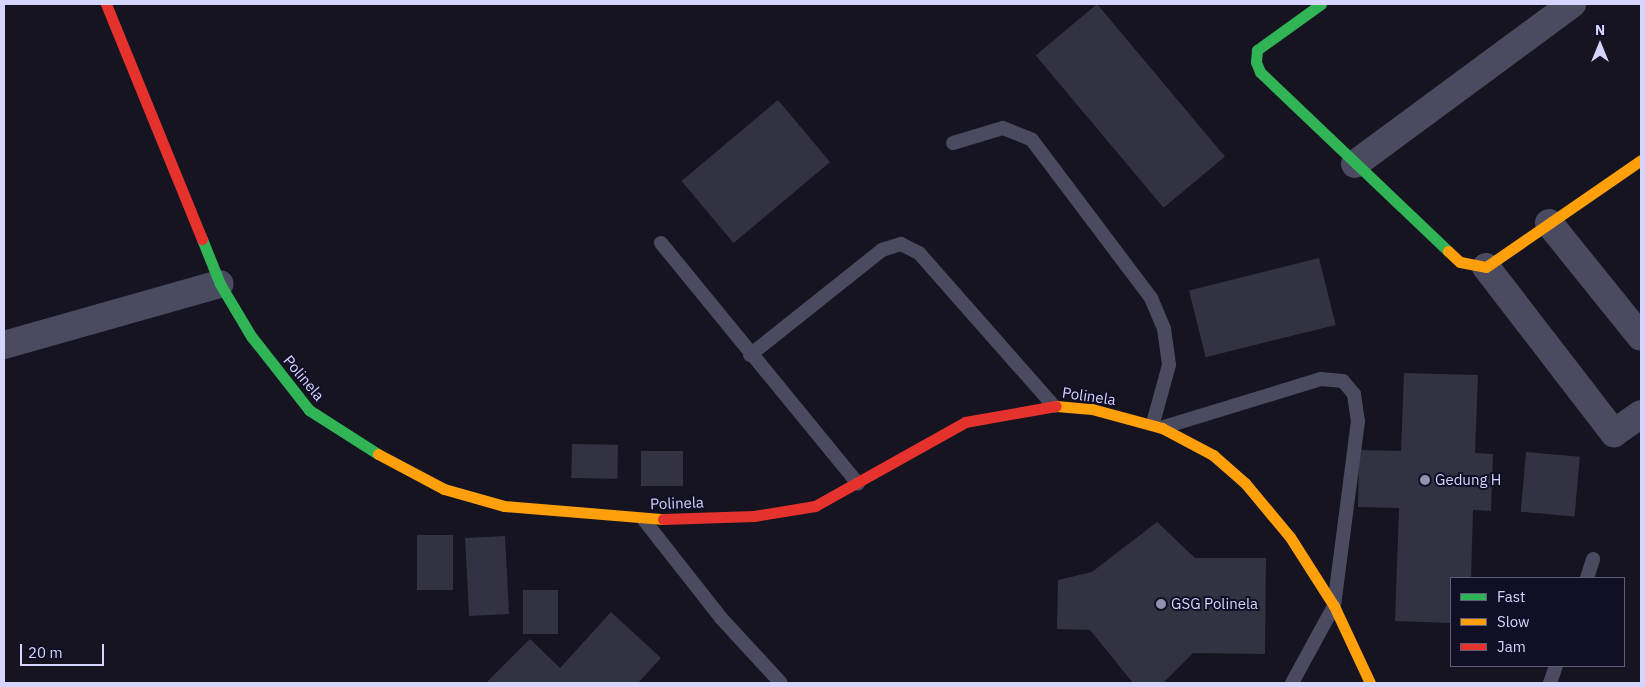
<!DOCTYPE html>
<style>
body{margin:0}
#map{position:relative;width:1645px;height:687px;overflow:hidden;background:#151420;font-family:"IBM Plex Sans",sans-serif}
div>[style]{position:absolute}
[style*='--x']{left:calc(var(--x)*1px);top:calc(var(--y)*1px);width:calc(var(--w)*1px);rotate:calc(var(--a)*1deg)}
.building>*{inset:0;background:#333242;transform-origin:0 0}
.lane>*{height:14px;margin:-7px;padding:0 7px;transform-origin:7px;border-radius:7px;background:#4a4a60}
.street>*{height:28px;margin:-14px;padding:0 14px;transform-origin:14px;border-radius:14px;background:#4a4a60}
.fast>*{height:11px;margin:-5.5px;padding:0 5.5px;transform-origin:5.5px;border-radius:5.5px;background:#30b455}
.slow>*{height:11px;margin:-5.5px;padding:0 5.5px;transform-origin:5.5px;border-radius:5.5px;background:#ff9f0a}
.jam>*{height:11px;margin:-5.5px;padding:0 5.5px;transform-origin:5.5px;border-radius:5.5px;background:#e5322d}
.dots>*{width:14px;height:14px;translate:-50% -50%;box-sizing:border-box;border:2px solid #110f25;border-radius:50%}
span{translate:-50% -50%;white-space:nowrap;text-align:center;line-height:1.15;-webkit-text-stroke:4px #110f25;paint-order:stroke}
.street-label{font-size:15px;color:#d6d5fe}
.poi-label{font-size:15px;color:#d6d5fe}
.left{translate:0 -50%;text-align:left}
.frame{position:absolute;inset:0;border:5px solid #d6d5fe;pointer-events:none}
.legend{position:absolute;left:1450px;top:577px;width:175px;height:90px;box-sizing:border-box;background:#110f25;border:1px solid #605e7c;margin:0;padding:6px 9px;list-style:none;font-size:15px;color:#d6d5fe}
.legend li{display:flex;align-items:center;gap:10px;height:25px}
.legend b{width:25px;border:1px solid #605e7c}
.north{position:absolute;left:1575px;top:20px;width:50px;height:50px;-webkit-text-stroke:4px #110f25;paint-order:stroke;rotate:0deg;font-size:14px;font-weight:700;line-height:20px;text-align:center;color:#d6d5fe}
.north::after{content:'';display:block;margin:auto;width:18px;height:22px;background:#d6d5fe;clip-path:polygon(50% 0,100% 100%,50% 72%,0 100%)}
.scale{position:absolute;left:20px;top:644px;width:84px;height:22px;box-sizing:border-box;border:2px solid #d6d5fe;border-top:0;padding-left:6px;font-size:15px;line-height:18px;white-space:nowrap;color:#d6d5fe;-webkit-text-stroke:4px #110f25;paint-order:stroke}
</style>
<div id="map">
<div class="building">
<div style="left:1097px;top:4px;width:199px;height:80px;rotate:50deg"></div>
<div style="left:778px;top:100px;width:81px;height:126px;rotate:50deg"></div>
<div style="left:1319px;top:258px;width:69px;height:134px;rotate:76deg"></div>
<div style="clip-path:polygon(1404px 373px,1478px 375px,1475px 453px,1493px 454px,1491px 511px,1473px 510px,1471px 578px,1451px 578px,1451px 623px,1395px 621px,1399px 508px,1358px 507px,1359px 450px,1401px 451px)"></div>
<div style="left:572px;top:444px;width:46px;height:34px;rotate:1deg"></div>
<div style="left:641px;top:451px;width:42px;height:35px"></div>
<div style="left:1526px;top:452px;width:54px;height:60px;rotate:5deg"></div>
<div style="clip-path:polygon(1157px 522px,1195px 558px,1266px 558px,1265px 654px,1193px 653px,1163px 683px,1133px 683px,1090px 630px,1057px 629px,1058px 580px,1092px 572px)"></div>
<div style="left:453px;top:535px;width:55px;height:36px;rotate:90deg"></div>
<div style="left:505px;top:536px;width:78px;height:40px;rotate:87deg"></div>
<div style="left:523px;top:590px;width:35px;height:44px"></div>
<div style="clip-path:polygon(611px 612px,661px 658px,638px 683px,487px 682px,530px 639px,560px 668px)"></div>
</div>
<div class="lane">
<div style="--x:953;--y:143;--w:52;--a:-16.7"></div>
<div style="--x:1003;--y:128;--w:31;--a:22"></div>
<div style="--x:1032;--y:140;--w:198;--a:53"></div>
<div style="--x:1151;--y:298;--w:34;--a:67"></div>
<div style="--x:1164;--y:329;--w:36;--a:82"></div>
<div style="--x:1169;--y:365;--w:60;--a:105.4"></div>
<div style="--x:661;--y:243;--w:311;--a:50.7"></div>
<div style="--x:750;--y:355;--w:169;--a:-38.5"></div>
<div style="--x:882;--y:250;--w:20;--a:-18"></div>
<div style="--x:901;--y:244;--w:20;--a:27"></div>
<div style="--x:919;--y:253;--w:204;--a:48.6"></div>
<div style="--x:1164;--y:427;--w:164;--a:-17"></div>
<div style="--x:1321;--y:379;--w:22;--a:5"></div>
<div style="--x:1343;--y:381;--w:17;--a:50"></div>
<div style="--x:1354;--y:394;--w:27;--a:82"></div>
<div style="--x:1358;--y:421;--w:187;--a:97.4"></div>
<div style="--x:1334;--y:606;--w:88;--a:118.6"></div>
<div style="--x:644;--y:520;--w:125;--a:51.8"></div>
<div style="--x:721;--y:618;--w:88;--a:47.3"></div>
<div style="--x:1587;--y:578;--w:20;--a:-72"></div>
<div style="--x:1550;--y:683;--w:18;--a:-71"></div>
</div>
<div class="street">
<div style="--x:1355;--y:164;--w:270;--a:-36.4"></div>
<div style="--x:1549;--y:223;--w:146;--a:51.1"></div>
<div style="--x:1486;--y:267;--w:210;--a:52.4"></div>
<div style="--x:1614;--y:433;--w:33;--a:-35"></div>
<div style="--x:4;--y:345;--w:224;--a:-15.8"></div>
</div>
<div class="fast">
<div style="--x:1321;--y:4;--w:79;--a:144.3"></div>
<div style="--x:1257;--y:50;--w:12;--a:95"></div>
<div style="--x:1256;--y:62;--w:11;--a:68"></div>
<div style="--x:1260;--y:72;--w:260;--a:43.6"></div>
<div style="--x:202;--y:239;--w:48;--a:68.2"></div>
<div style="--x:220;--y:284;--w:61;--a:59.2"></div>
<div style="--x:251;--y:336;--w:94;--a:51.9"></div>
<div style="--x:309;--y:410;--w:82;--a:32.5"></div>
</div>
<div class="slow">
<div style="--x:1448;--y:251;--w:16;--a:43"></div>
<div style="--x:1460;--y:262;--w:26;--a:11"></div>
<div style="--x:1486;--y:267;--w:188;--a:-34.6"></div>
<div style="--x:1056;--y:406;--w:36;--a:5"></div>
<div style="--x:1092;--y:409;--w:73;--a:15.2"></div>
<div style="--x:1162;--y:428;--w:58;--a:27.9"></div>
<div style="--x:1213;--y:455;--w:43;--a:41.2"></div>
<div style="--x:1245;--y:483;--w:70;--a:50.2"></div>
<div style="--x:1290;--y:537;--w:82;--a:57.5"></div>
<div style="--x:1334;--y:606;--w:85;--a:64.9"></div>
<div style="--x:378;--y:454;--w:75;--a:27.9"></div>
<div style="--x:444;--y:489;--w:62;--a:15.8"></div>
<div style="--x:504;--y:506;--w:160;--a:4.7"></div>
</div>
<div class="jam">
<div style="--x:106;--y:4;--w:254;--a:67.8"></div>
<div style="--x:663;--y:519;--w:91;--a:-1.9"></div>
<div style="--x:754;--y:516;--w:62;--a:-9.3"></div>
<div style="--x:815;--y:506;--w:172;--a:-29.2"></div>
<div style="--x:965;--y:422;--w:92;--a:-10"></div>
</div>
<div class="dots">
<div style="left:1425px;top:480px;background:#9291b0"></div>
<div style="left:1161px;top:604px;background:#9291b0"></div>
</div>
<div class="street-label">
<span style="left:304px;top:378px;rotate:50deg">Polinela</span>
<span style="left:1089px;top:396px;rotate:8deg">Polinela</span>
<span style="left:677px;top:503px;rotate:-2deg">Polinela</span>
</div>
<div class="poi-label">
<span class="left" style="left:1435px;top:480px">Gedung H</span>
<span class="left" style="left:1171px;top:604px">GSG Polinela</span>
</div>
<div class="frame"></div>
<ul class="legend">
<li><b style="height:6px;background:#30b455"></b>Fast</li>
<li><b style="height:6px;background:#ff9f0a"></b>Slow</li>
<li><b style="height:6px;background:#e5322d"></b>Jam</li>
</ul>
<div class="north">N</div>
<div class="scale">20 m</div>
</div>
